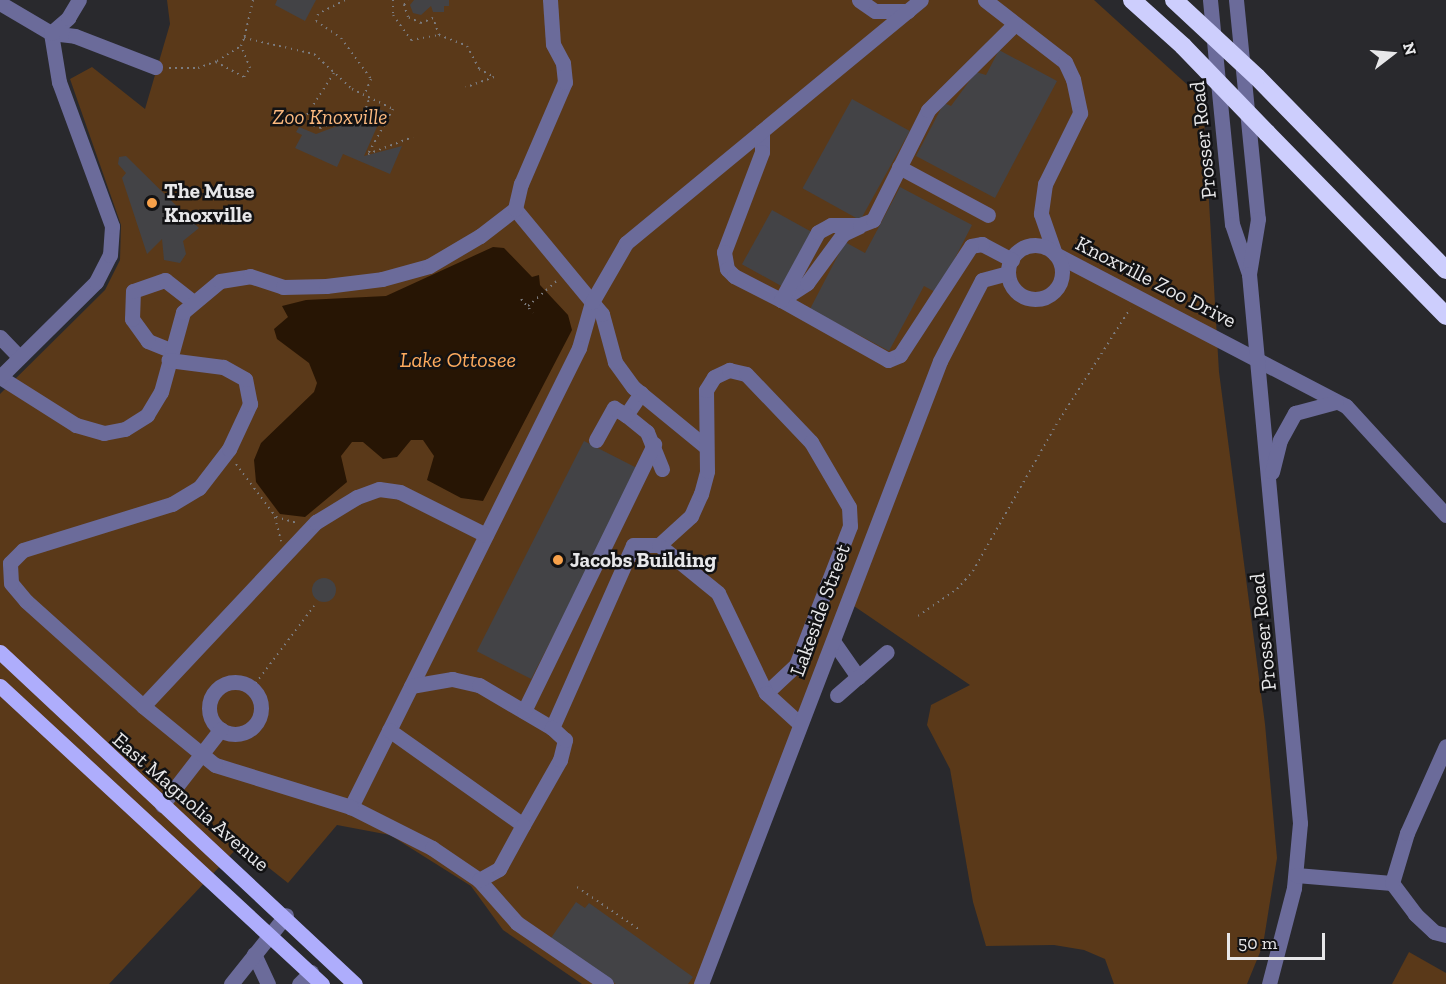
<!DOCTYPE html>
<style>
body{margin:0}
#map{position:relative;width:1446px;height:984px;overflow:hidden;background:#29292d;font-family:"Zilla Slab",serif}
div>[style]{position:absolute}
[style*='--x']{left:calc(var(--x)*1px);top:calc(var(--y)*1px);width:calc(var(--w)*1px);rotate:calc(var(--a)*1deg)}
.green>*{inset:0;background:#5a3919}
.water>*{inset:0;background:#271504}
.building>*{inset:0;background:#434346;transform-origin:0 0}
.round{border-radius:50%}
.path>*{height:2px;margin-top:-1px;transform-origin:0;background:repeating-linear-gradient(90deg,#7b7b7e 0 1.5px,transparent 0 6px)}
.minor>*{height:15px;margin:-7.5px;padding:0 7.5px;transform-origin:7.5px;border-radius:7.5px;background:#6b6b9a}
.minor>.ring{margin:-7.5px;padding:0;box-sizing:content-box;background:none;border:15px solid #6b6b9a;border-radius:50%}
.major>*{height:15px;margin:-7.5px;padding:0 7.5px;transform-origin:7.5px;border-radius:7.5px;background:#aeadfc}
.highway>*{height:18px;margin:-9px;padding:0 9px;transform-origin:9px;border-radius:9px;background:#cdcefd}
.highway-bridge>*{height:18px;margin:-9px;padding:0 9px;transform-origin:9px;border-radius:9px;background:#cdcefd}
.dots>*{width:16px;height:16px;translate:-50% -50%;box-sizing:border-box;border:3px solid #121214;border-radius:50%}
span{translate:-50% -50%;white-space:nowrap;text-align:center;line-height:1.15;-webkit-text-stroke:5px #121214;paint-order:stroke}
.park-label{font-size:21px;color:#fab87e;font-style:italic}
.street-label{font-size:21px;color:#e7e7e9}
.poi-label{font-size:21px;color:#e7e7e9;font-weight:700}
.left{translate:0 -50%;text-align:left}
.water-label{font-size:22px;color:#fdab5e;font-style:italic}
.north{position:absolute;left:1362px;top:24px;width:60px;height:60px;-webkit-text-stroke:4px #121214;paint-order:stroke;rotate:74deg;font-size:16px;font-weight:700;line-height:24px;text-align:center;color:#e7e7e9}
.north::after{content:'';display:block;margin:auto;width:21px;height:27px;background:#e7e7e9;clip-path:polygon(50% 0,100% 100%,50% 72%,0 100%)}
.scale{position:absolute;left:1227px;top:933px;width:98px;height:27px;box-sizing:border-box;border:3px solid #e7e7e9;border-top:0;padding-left:8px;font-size:18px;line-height:21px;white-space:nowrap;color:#e7e7e9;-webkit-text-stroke:4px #121214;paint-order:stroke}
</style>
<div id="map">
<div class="green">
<div style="clip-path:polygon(167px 0,1094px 0,1203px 99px,1219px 372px,1265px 724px,1277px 858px,1263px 945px,1247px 984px,1114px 984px,1105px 959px,1084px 950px,1054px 945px,986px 946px,973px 902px,950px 769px,927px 725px,931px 705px,970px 685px,848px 602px,701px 984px,582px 984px,503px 930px,471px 886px,390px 835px,337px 825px,288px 883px,240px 845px,109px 984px,0 984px,0 394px,105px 290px,120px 260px,121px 225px,70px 79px,92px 67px,145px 109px,170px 24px)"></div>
<div style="clip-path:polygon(1409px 952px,1446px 973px,1446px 984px,1392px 984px)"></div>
</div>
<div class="water">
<div style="clip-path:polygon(493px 247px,504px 248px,532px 277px,539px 275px,540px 285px,568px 315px,572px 330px,483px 501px,461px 498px,427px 480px,434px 456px,423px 440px,411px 440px,397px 457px,383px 459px,363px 442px,352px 442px,341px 456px,347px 482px,305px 517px,280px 514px,256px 482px,254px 460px,261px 443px,314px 392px,317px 383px,309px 363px,277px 339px,274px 329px,288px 317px,282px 306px,306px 300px,386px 296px)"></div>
</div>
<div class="building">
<div style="clip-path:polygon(277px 0,316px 0,305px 21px,275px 5px)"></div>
<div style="clip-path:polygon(414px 0,449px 0,449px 6px,444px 6px,444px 12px,433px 12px,431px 6px,421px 15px,413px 13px,410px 5px)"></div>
<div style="clip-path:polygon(999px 50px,1057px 81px,995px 198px,916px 156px,944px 103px,951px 106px,976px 72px,986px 75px)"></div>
<div style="left:852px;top:99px;width:66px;height:102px;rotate:29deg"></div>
<div style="clip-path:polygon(373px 107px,384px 111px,364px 156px,402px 146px,390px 174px,343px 154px,337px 167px,295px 148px,302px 135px,296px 132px,299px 127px,316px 134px,369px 114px)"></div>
<div style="clip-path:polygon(126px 156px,199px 228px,183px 241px,186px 254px,180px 263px,164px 260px,162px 239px,147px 254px,122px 178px,126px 173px,118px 164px,119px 157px)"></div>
<div style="clip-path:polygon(900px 187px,972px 225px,937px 293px,924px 286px,889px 351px,810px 309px,845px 242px,865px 253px)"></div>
<div style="left:772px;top:210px;width:45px;height:62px;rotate:29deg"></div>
<div style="left:584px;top:441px;width:61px;height:236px;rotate:27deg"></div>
<div class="round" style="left:312px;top:578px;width:24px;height:24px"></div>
<div style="clip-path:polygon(576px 902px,585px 908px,589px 903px,693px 977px,688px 984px,616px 984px,551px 938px)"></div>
</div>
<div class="path">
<div style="--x:253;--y:0;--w:39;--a:103"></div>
<div style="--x:244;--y:38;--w:72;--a:12.9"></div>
<div style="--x:314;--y:54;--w:52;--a:42.6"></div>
<div style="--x:352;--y:89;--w:46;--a:26"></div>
<div style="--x:393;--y:109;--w:51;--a:119.1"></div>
<div style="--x:368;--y:154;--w:48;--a:-20.7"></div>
<div style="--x:345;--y:0;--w:30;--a:153"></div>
<div style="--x:318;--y:14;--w:7;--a:106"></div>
<div style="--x:316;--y:21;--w:30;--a:34"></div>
<div style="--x:341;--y:38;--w:51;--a:53.8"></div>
<div style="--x:371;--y:79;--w:15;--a:113"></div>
<div style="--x:393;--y:0;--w:15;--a:90"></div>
<div style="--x:393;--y:15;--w:31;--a:54"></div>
<div style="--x:411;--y:40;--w:28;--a:-10"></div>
<div style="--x:439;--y:35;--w:18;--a:-109"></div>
<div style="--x:433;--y:18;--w:13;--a:157"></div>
<div style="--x:421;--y:23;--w:14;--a:-155"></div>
<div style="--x:408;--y:17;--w:13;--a:-108"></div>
<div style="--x:404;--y:5;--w:6;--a:-51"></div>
<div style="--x:439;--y:35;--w:30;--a:21"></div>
<div style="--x:467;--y:46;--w:26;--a:62"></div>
<div style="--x:479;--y:69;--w:17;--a:28"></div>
<div style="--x:494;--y:77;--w:30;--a:160"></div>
<div style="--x:216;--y:62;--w:32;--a:28"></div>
<div style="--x:244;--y:77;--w:11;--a:-56"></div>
<div style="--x:250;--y:68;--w:24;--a:-112"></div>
<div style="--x:169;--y:68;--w:29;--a:0"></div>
<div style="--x:198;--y:68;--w:20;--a:-20"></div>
<div style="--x:217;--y:61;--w:28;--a:-32"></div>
<div style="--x:241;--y:46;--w:9;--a:-69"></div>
<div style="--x:334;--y:73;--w:59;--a:123.1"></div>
<div style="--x:302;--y:122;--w:19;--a:18"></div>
<div style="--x:320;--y:128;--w:46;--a:-18.8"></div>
<div style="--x:364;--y:113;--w:15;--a:-70"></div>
<div style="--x:521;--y:299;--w:18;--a:49"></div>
<div style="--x:528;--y:306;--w:38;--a:-41"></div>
<div style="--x:236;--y:464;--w:66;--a:53"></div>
<div style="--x:276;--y:517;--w:22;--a:16"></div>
<div style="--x:275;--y:517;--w:25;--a:76"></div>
<div style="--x:918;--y:616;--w:47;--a:-34.7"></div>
<div style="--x:957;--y:589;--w:24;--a:-48"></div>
<div style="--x:973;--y:571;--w:168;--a:-60.4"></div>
<div style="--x:1056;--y:425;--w:138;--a:-57.5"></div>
<div style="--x:252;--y:688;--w:103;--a:-52.9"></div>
<div style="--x:577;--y:887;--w:76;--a:34.3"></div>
</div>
<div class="minor">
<div style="--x:859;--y:0;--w:19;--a:35"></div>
<div style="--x:875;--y:11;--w:33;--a:0"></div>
<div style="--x:985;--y:0;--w:101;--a:37.8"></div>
<div style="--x:1065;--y:62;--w:19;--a:65"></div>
<div style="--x:1073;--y:79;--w:35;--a:78"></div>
<div style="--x:1080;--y:113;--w:79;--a:116.2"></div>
<div style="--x:1045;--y:184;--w:30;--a:98"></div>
<div style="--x:1041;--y:214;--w:42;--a:70.7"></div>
<div style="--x:1055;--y:254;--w:328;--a:27.6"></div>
<div style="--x:1346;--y:406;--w:148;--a:47.5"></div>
<div style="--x:1210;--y:0;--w:225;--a:84.4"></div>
<div style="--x:1232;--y:224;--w:50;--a:71.2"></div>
<div style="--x:1236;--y:0;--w:220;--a:84.3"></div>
<div style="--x:1258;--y:219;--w:56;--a:99.3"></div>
<div style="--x:1249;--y:274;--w:551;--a:84.69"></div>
<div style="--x:1300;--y:823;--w:65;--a:95.3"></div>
<div style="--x:1294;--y:888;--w:99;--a:104.6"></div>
<div style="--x:0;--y:3;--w:59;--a:30.5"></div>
<div style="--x:51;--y:33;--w:24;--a:7"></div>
<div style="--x:75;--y:36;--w:86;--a:21.2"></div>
<div style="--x:762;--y:131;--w:21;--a:90"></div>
<div style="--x:762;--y:152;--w:107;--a:110.8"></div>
<div style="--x:724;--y:252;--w:17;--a:80"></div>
<div style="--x:727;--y:269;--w:10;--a:45"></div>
<div style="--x:734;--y:276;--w:53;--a:27.1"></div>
<div style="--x:781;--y:300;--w:31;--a:-33"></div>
<div style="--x:807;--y:283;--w:61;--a:-53.7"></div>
<div style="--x:843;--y:234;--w:17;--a:-25"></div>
<div style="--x:899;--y:167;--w:101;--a:28.3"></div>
<div style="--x:515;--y:209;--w:121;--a:50.4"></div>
<div style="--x:592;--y:302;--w:48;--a:105.8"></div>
<div style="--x:579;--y:348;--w:513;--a:116.42"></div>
<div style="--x:351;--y:807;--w:91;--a:26.8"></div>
<div style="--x:432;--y:848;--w:57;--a:34.2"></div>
<div style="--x:479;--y:880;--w:57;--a:48.5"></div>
<div style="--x:517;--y:923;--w:108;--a:34.4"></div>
<div class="ring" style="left:1008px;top:245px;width:39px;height:39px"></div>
<div style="--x:1012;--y:260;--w:34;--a:-152"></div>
<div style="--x:982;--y:244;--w:11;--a:170"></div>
<div style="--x:971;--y:246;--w:130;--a:123.1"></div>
<div style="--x:900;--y:355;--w:13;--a:157"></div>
<div style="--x:888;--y:360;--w:123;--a:-150.7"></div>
<div style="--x:781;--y:300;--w:77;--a:-61.4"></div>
<div style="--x:818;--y:232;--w:15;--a:-28"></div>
<div style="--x:831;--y:225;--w:29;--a:0"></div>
<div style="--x:860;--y:225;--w:14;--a:-21"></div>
<div style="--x:873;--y:220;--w:123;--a:-63.4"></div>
<div style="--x:928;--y:110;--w:122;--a:-44.7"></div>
<div style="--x:0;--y:337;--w:28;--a:46"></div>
<div style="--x:170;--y:350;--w:24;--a:-158"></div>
<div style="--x:148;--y:341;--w:27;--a:-126"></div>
<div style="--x:132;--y:319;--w:28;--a:-88"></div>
<div style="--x:133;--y:291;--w:34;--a:-19"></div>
<div style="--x:165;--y:280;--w:36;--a:38"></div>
<div style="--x:0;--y:377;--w:90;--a:32.3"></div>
<div style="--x:76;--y:425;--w:29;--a:16"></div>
<div style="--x:104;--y:433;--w:21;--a:-11"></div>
<div style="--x:125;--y:429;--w:26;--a:-32"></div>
<div style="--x:147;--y:415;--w:27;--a:-59"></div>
<div style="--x:161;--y:392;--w:83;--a:-74.6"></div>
<div style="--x:183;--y:312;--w:48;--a:-40"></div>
<div style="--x:220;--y:281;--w:30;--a:-9"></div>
<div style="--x:250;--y:276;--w:35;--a:18"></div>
<div style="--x:283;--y:287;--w:43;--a:-1.3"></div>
<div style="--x:326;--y:286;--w:56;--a:-7.1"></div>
<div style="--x:382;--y:279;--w:49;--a:-15.5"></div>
<div style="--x:429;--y:266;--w:59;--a:-30.5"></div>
<div style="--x:480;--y:236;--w:44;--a:-37.6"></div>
<div style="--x:515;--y:209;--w:26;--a:-77"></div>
<div style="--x:521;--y:184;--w:111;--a:-66.7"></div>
<div style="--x:565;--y:82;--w:19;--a:-96"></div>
<div style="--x:563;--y:63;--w:21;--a:-118"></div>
<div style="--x:553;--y:44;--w:44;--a:-93.9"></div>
<div style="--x:0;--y:377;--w:135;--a:-44.7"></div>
<div style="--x:96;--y:282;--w:30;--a:-63"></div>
<div style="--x:110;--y:255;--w:29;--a:-86"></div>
<div style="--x:112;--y:226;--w:153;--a:-110.2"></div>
<div style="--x:59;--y:82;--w:50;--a:-99.3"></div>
<div style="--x:51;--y:33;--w:23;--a:-41"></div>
<div style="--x:68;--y:18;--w:21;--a:-59"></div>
<div style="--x:641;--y:393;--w:27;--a:124"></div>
<div style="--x:626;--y:415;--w:27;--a:39"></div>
<div style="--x:647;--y:432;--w:40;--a:68"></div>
<div style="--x:596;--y:440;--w:37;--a:-61"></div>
<div style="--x:614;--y:408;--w:14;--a:30"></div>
<div style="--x:706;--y:447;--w:94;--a:-140.6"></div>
<div style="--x:633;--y:387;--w:31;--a:-126"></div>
<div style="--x:615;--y:362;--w:50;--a:-105.2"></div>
<div style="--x:602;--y:314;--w:16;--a:-130"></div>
<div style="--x:592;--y:302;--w:68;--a:-60"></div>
<div style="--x:626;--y:243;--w:382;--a:-39.5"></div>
<div style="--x:1272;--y:472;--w:33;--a:-76"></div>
<div style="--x:1280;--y:440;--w:31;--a:-61"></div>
<div style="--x:1295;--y:413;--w:42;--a:-15"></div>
<div style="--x:659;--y:545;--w:43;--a:-42.2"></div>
<div style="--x:691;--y:516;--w:24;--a:-66"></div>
<div style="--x:701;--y:494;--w:24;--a:-75"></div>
<div style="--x:707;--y:471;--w:81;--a:-90.7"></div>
<div style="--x:706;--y:390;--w:15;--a:-58"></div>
<div style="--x:714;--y:377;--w:17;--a:-25"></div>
<div style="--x:729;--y:370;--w:17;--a:13"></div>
<div style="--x:746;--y:374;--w:94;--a:46.3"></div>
<div style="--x:811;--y:442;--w:75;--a:59.7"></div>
<div style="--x:849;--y:507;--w:19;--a:87"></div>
<div style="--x:850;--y:526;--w:149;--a:111.2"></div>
<div style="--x:796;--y:665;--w:41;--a:137"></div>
<div style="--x:833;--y:641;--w:44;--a:55.2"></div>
<div style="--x:858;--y:677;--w:38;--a:-41"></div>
<div class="ring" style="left:209px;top:682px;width:37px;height:37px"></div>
<div style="--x:411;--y:686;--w:42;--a:-9.7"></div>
<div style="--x:452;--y:679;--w:28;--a:13"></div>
<div style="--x:479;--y:685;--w:85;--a:30.5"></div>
<div style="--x:552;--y:728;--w:200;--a:-66.1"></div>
<div style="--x:633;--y:545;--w:26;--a:0"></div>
<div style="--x:659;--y:545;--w:76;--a:39.1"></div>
<div style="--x:718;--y:593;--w:111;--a:64.4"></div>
<div style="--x:766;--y:693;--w:46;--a:42.4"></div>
<div style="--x:837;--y:695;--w:28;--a:-41"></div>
<div style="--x:143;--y:706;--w:157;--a:-138.1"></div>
<div style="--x:26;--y:601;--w:23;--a:-130"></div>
<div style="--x:11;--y:583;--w:20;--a:-93"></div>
<div style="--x:10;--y:563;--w:18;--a:-45"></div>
<div style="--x:23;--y:550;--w:156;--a:-17.2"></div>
<div style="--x:172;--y:504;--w:31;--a:-31"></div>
<div style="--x:199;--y:488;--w:49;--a:-52.4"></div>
<div style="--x:229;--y:449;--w:50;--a:-65"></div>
<div style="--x:250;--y:404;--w:25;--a:-101"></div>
<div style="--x:245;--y:379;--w:25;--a:-151"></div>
<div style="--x:223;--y:367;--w:55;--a:-172.7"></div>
<div style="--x:524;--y:711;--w:297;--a:-64"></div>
<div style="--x:389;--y:730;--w:164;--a:35.3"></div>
<div style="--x:523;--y:825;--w:75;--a:-60.4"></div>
<div style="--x:560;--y:760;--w:21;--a:-76"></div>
<div style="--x:565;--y:740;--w:18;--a:-137"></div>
<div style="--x:162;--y:805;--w:96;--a:-52.2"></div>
<div style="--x:351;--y:807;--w:142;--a:-162.8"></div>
<div style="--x:215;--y:765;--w:93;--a:-140.7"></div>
<div style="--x:143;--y:706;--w:253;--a:-46.8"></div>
<div style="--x:316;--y:522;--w:48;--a:-31.4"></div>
<div style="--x:357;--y:497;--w:23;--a:-20"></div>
<div style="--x:379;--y:489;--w:21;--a:8"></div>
<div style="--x:400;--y:492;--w:96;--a:26.6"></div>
<div style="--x:1296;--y:875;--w:96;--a:4.8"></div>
<div style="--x:1392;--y:883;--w:39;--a:53"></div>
<div style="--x:1415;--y:914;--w:26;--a:43"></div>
<div style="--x:1434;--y:932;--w:12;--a:14"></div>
<div style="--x:479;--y:880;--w:23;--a:-29"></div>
<div style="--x:499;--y:869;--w:50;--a:-61.4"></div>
<div style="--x:1392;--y:883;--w:52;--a:-73.3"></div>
<div style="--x:1407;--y:833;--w:95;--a:-65.9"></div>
<div style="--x:254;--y:954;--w:33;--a:65"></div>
<div style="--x:231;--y:984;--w:88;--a:-51.4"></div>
<div style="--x:299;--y:984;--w:17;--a:-45"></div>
<div style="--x:701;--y:984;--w:667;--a:-69.01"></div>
<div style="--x:940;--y:361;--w:91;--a:-62.6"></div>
<div style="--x:982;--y:280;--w:27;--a:-15"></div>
</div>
<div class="major">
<div style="--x:0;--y:652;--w:486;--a:43.1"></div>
<div style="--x:0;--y:686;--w:439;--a:42.8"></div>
</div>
<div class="highway">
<div style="--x:1132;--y:0;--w:69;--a:42"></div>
<div style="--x:1257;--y:77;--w:270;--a:45.6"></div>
<div style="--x:1267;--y:133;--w:256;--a:45.6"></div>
</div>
<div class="highway-bridge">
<div style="--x:1174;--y:0;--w:113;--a:42.9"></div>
<div style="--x:1183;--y:46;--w:121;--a:46"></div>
</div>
<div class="dots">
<div style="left:152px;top:203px;background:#f8a14a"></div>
<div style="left:558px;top:560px;background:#f8a14a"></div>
</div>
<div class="park-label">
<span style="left:330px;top:117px">Zoo Knoxville</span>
</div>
<div class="street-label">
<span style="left:1203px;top:140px;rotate:-96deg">Prosser Road</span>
<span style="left:1156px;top:282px;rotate:27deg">Knoxville Zoo Drive</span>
<span style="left:820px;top:610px;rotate:-70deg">Lakeside Street</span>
<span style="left:1263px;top:632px;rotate:-96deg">Prosser Road</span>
<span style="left:191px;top:802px;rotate:41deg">East Magnolia Avenue</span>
</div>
<div class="poi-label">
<span class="left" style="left:164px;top:203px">The Muse<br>Knoxville</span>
<span class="left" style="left:570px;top:560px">Jacobs Building</span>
</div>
<div class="water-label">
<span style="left:458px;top:360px">Lake Ottosee</span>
</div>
<div class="north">N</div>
<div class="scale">50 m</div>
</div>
